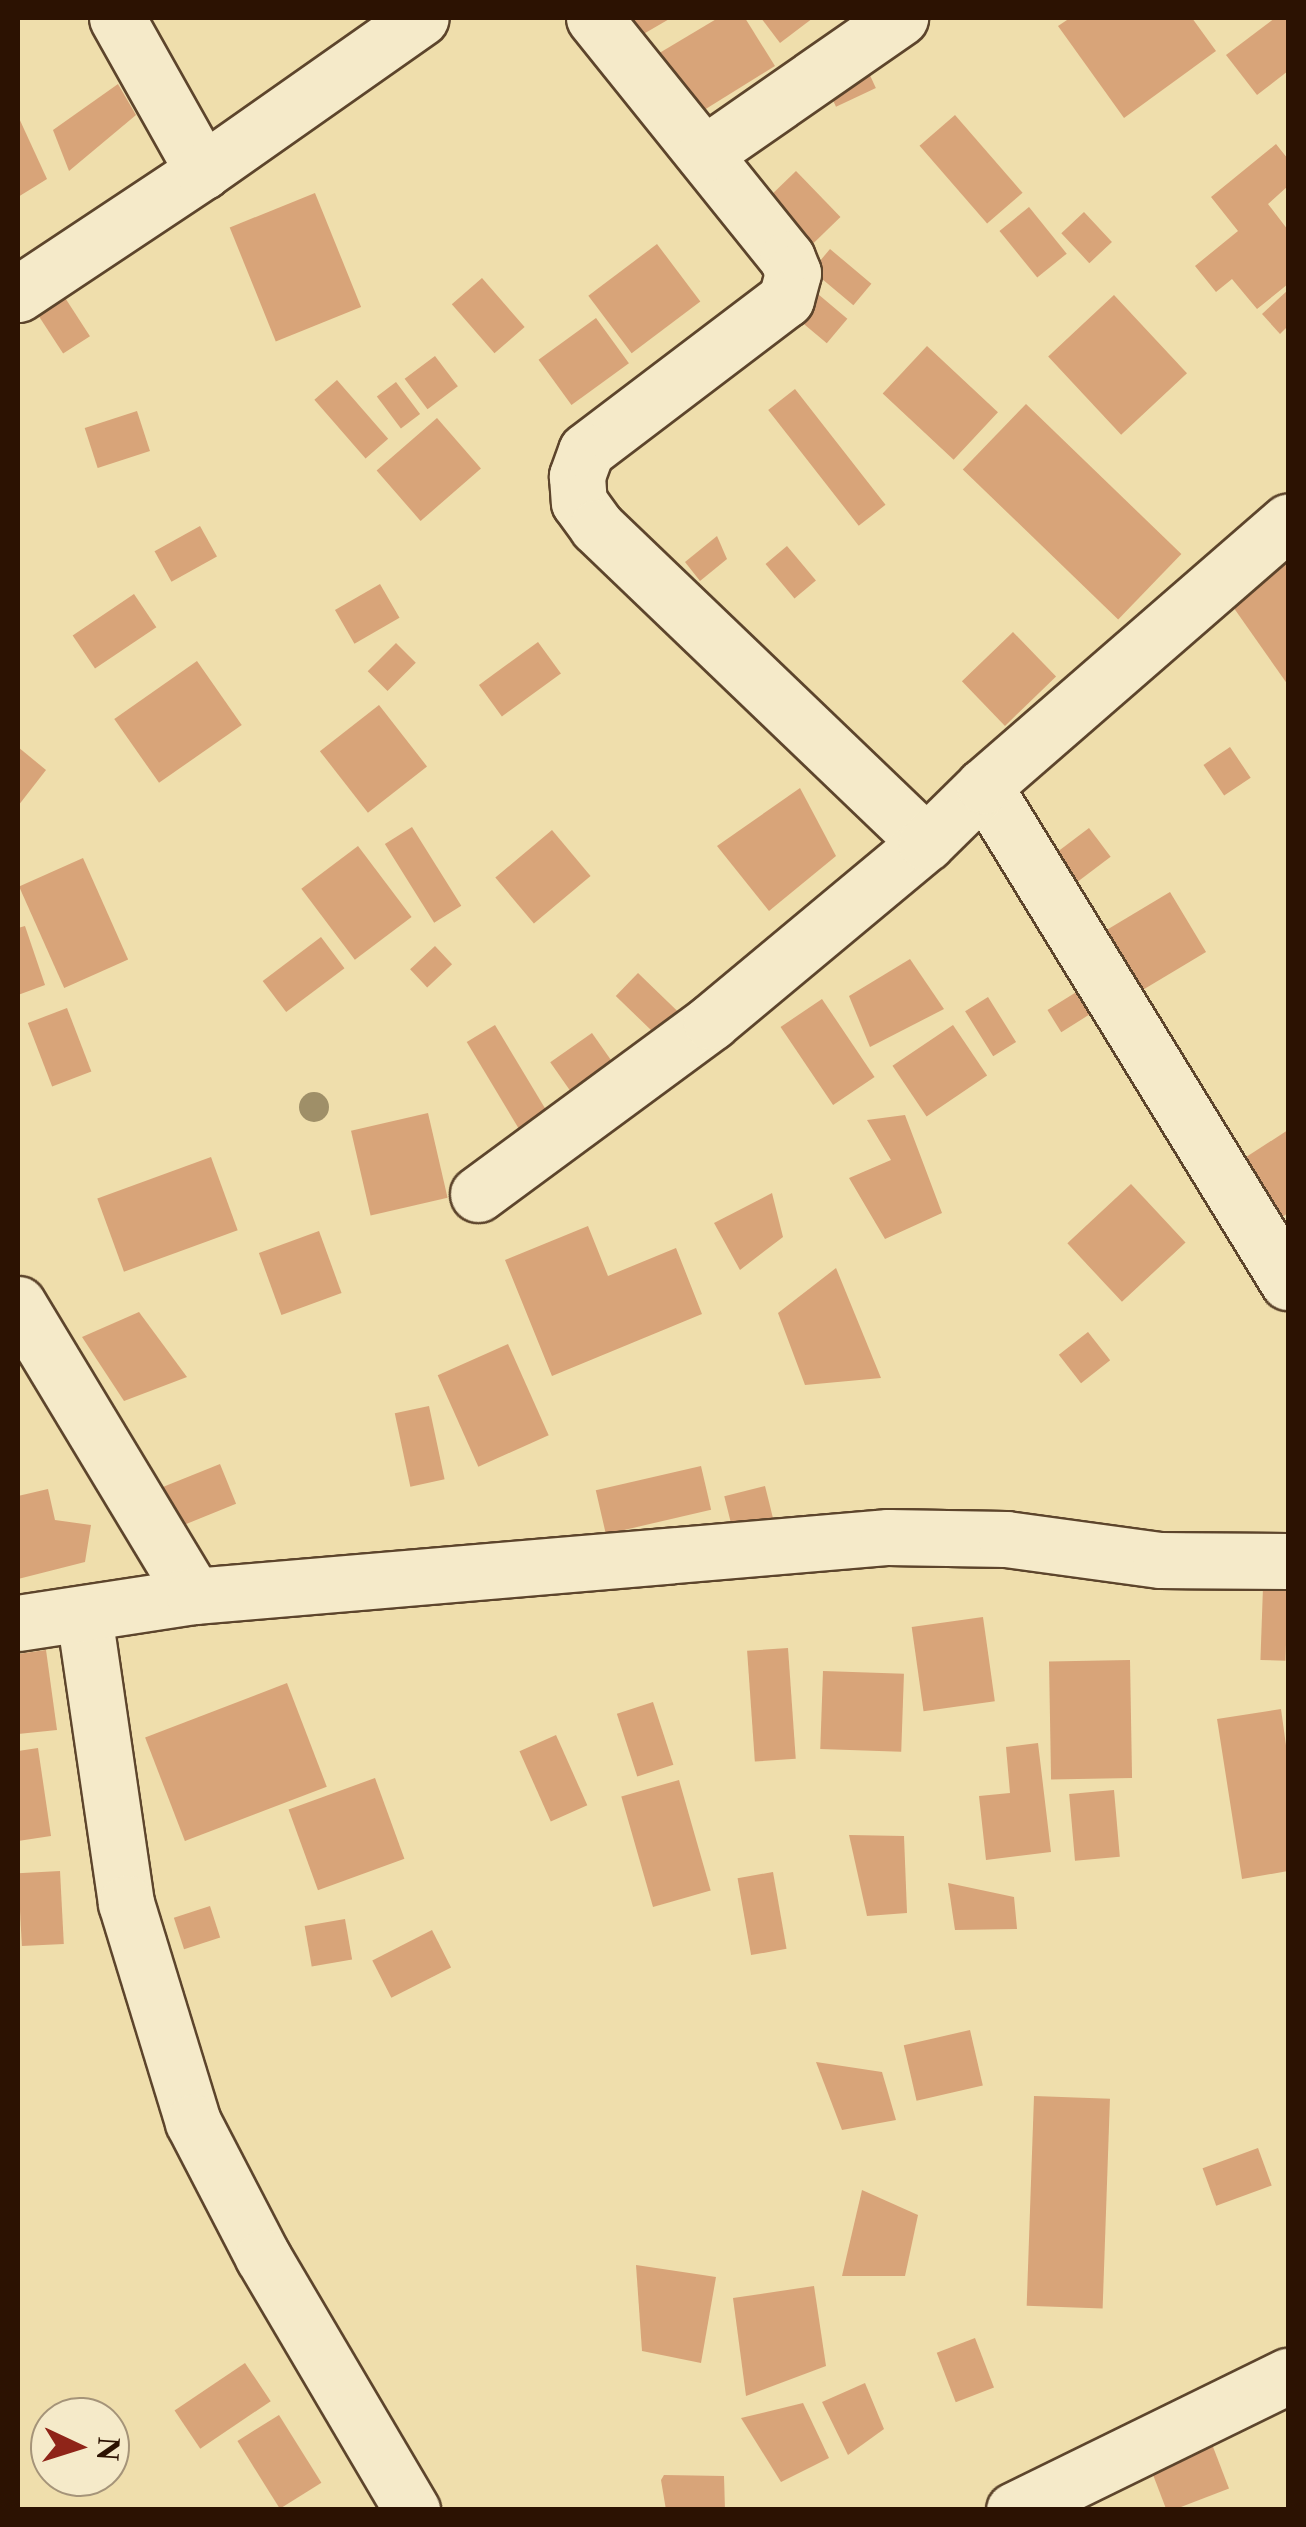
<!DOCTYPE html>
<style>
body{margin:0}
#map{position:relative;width:1306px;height:2527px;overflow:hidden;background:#efdeac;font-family:"Libre Caslon Text",serif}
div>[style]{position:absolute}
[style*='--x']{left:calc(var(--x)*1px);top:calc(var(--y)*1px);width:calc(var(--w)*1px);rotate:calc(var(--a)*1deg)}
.building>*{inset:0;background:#d8a479;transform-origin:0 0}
.roads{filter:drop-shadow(2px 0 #5d452c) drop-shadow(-2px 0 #5d452c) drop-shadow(0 2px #5d452c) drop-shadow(0 -2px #5d452c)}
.minor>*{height:55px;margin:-27.5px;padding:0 27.5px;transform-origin:27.5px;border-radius:27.5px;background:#f5eac9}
.trees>*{width:30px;height:30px;margin:-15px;border-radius:50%;background:#9f8f68}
span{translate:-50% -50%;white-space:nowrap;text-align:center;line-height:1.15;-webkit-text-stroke:8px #f5eac9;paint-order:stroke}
.frame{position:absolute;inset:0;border:20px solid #2c1202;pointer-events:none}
.north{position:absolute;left:30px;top:2397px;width:100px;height:100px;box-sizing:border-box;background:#f5eac9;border:2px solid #a59479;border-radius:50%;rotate:94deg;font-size:28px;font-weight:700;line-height:40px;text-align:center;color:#2c1202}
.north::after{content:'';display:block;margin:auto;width:35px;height:45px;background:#8f2418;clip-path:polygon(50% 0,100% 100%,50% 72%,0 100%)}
</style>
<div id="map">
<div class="building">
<div style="clip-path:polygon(628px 18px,671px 18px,640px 36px)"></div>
<div style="clip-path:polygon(718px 18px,745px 18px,775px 66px,688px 120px,651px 58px)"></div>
<div style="clip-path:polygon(761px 18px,813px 18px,780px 43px)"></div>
<div style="clip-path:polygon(1070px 18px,1192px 18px,1216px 51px,1124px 118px,1058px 26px)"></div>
<div style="clip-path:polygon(1275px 18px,1288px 18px,1288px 71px,1257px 95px,1226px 55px)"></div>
<div style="left:867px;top:69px;width:21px;height:44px;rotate:65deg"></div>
<div style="clip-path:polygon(118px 84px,136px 115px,69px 171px,53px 130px)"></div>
<div style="left:955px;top:115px;width:103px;height:47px;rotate:49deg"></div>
<div style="clip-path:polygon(18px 116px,47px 179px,18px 197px)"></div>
<div style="clip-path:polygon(1276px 144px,1288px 159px,1288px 186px,1268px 204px,1288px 230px,1288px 284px,1257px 309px,1232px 279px,1216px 292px,1195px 266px,1238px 231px,1211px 197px)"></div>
<div style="left:796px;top:171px;width:64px;height:38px;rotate:46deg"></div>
<div style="left:315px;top:193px;width:123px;height:92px;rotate:68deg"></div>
<div style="left:1029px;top:207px;width:60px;height:38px;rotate:51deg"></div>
<div style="left:1084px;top:212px;width:41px;height:31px;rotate:47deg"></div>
<div style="left:657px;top:244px;width:72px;height:86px;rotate:53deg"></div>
<div style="left:830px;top:249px;width:54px;height:28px;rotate:40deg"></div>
<div style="left:482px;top:278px;width:65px;height:40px;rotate:49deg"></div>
<div style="left:806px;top:284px;width:54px;height:32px;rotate:40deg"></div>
<div style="left:60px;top:290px;width:55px;height:32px;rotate:57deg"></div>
<div style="clip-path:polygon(1288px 290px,1288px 326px,1280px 334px,1262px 314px)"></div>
<div style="left:1114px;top:295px;width:107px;height:90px;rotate:47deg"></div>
<div style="left:596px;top:318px;width:56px;height:71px;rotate:54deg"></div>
<div style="left:927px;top:346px;width:97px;height:65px;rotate:43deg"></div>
<div style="left:435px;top:356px;width:38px;height:38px;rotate:53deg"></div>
<div style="left:337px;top:380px;width:78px;height:30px;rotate:49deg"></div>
<div style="left:396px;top:382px;width:40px;height:24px;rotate:53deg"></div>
<div style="left:795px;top:389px;width:147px;height:34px;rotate:52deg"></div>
<div style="left:1026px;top:404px;width:216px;height:91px;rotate:44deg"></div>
<div style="left:137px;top:411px;width:42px;height:55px;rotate:72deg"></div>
<div style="left:437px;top:418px;width:67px;height:80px;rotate:49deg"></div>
<div style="left:200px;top:526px;width:35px;height:52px;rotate:61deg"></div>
<div style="clip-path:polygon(717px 536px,727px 559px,700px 581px,685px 562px)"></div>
<div style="left:787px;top:546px;width:45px;height:28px;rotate:50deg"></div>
<div style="clip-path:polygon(1288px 548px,1288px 685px,1224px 594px)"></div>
<div style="left:380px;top:584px;width:39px;height:52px;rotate:60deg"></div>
<div style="left:134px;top:594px;width:40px;height:74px;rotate:56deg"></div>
<div style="left:1013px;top:632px;width:62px;height:71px;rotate:46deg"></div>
<div style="left:538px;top:642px;width:39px;height:73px;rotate:54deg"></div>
<div style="left:396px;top:643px;width:28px;height:40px;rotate:45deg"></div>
<div style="left:197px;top:661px;width:78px;height:101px;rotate:55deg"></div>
<div style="left:379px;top:705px;width:78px;height:75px;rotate:52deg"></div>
<div style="clip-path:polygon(18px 747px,46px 770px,18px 806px)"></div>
<div style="left:1230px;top:747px;width:37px;height:32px;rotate:56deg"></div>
<div style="clip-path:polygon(800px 788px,836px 856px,769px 911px,717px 846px)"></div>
<div style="left:412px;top:827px;width:93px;height:32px;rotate:58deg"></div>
<div style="left:1089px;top:828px;width:36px;height:46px;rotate:53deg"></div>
<div style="left:552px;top:830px;width:60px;height:74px;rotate:50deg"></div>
<div style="left:358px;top:846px;width:89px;height:71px;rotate:53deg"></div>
<div style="left:83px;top:858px;width:111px;height:70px;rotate:66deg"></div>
<div style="left:1170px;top:892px;width:70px;height:74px;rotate:59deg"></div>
<div style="clip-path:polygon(25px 926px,45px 985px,18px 995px,18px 928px)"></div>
<div style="left:321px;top:937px;width:39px;height:73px;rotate:53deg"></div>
<div style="left:435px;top:946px;width:25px;height:34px;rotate:47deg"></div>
<div style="clip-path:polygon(910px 959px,944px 1009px,870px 1047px,849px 996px)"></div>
<div style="left:638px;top:973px;width:64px;height:32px;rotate:44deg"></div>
<div style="left:1078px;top:991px;width:26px;height:36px;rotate:58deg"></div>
<div style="left:988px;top:997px;width:53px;height:27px;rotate:58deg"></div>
<div style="left:822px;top:999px;width:94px;height:50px;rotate:56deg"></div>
<div style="left:67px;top:1008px;width:68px;height:42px;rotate:69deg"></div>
<div style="left:495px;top:1025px;width:112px;height:33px;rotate:59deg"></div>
<div style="left:953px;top:1025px;width:61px;height:73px;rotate:56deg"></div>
<div style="left:592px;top:1033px;width:47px;height:51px;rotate:55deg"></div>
<div style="left:428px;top:1113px;width:87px;height:79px;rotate:77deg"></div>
<div style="clip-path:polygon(905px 1115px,942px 1213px,885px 1239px,849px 1178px,891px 1160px,867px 1120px)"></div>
<div style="clip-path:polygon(1288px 1130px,1288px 1213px,1278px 1220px,1240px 1161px)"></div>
<div style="left:211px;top:1157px;width:78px;height:121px;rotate:70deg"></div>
<div style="left:1131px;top:1184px;width:80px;height:87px;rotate:47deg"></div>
<div style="clip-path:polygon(772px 1193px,783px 1237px,740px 1270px,714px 1223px)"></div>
<div style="clip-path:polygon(588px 1226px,608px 1276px,676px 1248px,702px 1314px,552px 1376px,505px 1260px)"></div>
<div style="left:319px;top:1231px;width:66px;height:64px;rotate:70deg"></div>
<div style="clip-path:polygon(836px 1268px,881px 1378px,805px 1385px,778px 1313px)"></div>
<div style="clip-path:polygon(139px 1312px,187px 1377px,124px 1401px,82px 1337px)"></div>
<div style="left:1088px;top:1332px;width:36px;height:37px;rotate:52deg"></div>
<div style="left:508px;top:1344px;width:100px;height:77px;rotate:66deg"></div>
<div style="left:429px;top:1406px;width:75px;height:35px;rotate:78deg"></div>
<div style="left:220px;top:1464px;width:43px;height:63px;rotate:68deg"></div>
<div style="left:701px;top:1466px;width:45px;height:108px;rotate:77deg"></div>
<div style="left:765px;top:1486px;width:36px;height:42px;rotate:76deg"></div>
<div style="clip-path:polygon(48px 1489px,55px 1520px,91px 1525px,85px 1562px,18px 1579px,18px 1496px)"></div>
<div style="left:1263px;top:1587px;width:25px;height:73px;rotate:2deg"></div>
<div style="left:983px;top:1617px;width:85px;height:72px;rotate:82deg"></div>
<div style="left:788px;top:1648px;width:111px;height:41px;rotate:86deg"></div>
<div style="clip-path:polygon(46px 1650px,57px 1730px,18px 1734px,18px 1654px)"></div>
<div style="left:1130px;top:1660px;width:118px;height:81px;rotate:89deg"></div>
<div style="left:823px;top:1671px;width:81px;height:78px;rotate:2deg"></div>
<div style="left:287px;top:1683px;width:111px;height:152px;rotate:69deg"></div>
<div style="left:653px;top:1702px;width:66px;height:38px;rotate:72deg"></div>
<div style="clip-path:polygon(1281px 1709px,1288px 1760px,1288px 1871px,1242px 1879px,1217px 1719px)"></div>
<div style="left:556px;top:1735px;width:77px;height:40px;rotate:66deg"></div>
<div style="clip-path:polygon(1038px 1743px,1051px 1852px,986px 1860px,979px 1796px,1010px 1793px,1006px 1747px)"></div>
<div style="clip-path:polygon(38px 1748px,51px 1836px,18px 1841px,18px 1751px)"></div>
<div style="left:375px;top:1778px;width:86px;height:92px;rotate:70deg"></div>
<div style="left:679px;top:1780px;width:115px;height:60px;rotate:74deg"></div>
<div style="left:1114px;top:1790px;width:67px;height:45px;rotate:85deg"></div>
<div style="clip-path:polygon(849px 1835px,904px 1836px,907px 1913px,867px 1916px)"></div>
<div style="left:60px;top:1871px;width:73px;height:42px;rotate:87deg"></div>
<div style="left:773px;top:1872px;width:78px;height:36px;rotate:80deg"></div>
<div style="clip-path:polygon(948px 1883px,1014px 1897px,1017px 1929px,955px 1930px)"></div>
<div style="left:210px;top:1906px;width:33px;height:38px;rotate:72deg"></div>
<div style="left:345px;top:1919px;width:41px;height:41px;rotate:80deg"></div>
<div style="left:432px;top:1930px;width:42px;height:67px;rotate:63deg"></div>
<div style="left:970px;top:2030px;width:57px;height:68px;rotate:77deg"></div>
<div style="clip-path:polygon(816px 2062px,882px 2072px,896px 2120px,842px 2130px)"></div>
<div style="left:1034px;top:2096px;width:76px;height:210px;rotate:2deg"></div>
<div style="left:1258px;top:2148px;width:40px;height:59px;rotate:70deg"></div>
<div style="clip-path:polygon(862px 2190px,918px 2215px,905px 2276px,842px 2276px)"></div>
<div style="clip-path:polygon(636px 2265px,716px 2277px,701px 2363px,642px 2351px)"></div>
<div style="clip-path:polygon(814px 2286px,826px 2366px,746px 2396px,733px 2298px)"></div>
<div style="left:975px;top:2338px;width:53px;height:41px;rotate:69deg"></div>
<div style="left:245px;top:2363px;width:46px;height:85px;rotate:56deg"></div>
<div style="clip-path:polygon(865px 2383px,884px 2429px,848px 2455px,822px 2402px)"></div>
<div style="clip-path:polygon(803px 2403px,829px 2458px,781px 2482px,741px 2418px)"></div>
<div style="left:279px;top:2415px;width:80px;height:49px;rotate:58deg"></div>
<div style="left:1210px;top:2439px;width:53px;height:66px;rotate:69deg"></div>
<div style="clip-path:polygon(664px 2475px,724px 2476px,725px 2510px,666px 2510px,661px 2480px)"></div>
</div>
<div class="roads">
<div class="minor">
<div style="--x:117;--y:18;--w:176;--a:60.7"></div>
<div style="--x:594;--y:18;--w:308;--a:51.2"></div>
<div style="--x:787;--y:258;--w:16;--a:68"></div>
<div style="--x:793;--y:273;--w:27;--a:105"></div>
<div style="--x:786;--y:299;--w:251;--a:142.8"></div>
<div style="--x:586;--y:451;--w:27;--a:110"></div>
<div style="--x:577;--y:476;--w:26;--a:86"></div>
<div style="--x:579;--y:502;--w:31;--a:54"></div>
<div style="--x:597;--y:527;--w:456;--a:43.8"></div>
<div style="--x:704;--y:154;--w:239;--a:-34.8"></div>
<div style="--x:18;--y:294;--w:222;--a:-33.6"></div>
<div style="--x:203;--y:171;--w:266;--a:-35.1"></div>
<div style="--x:984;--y:786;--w:582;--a:58.5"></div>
<div style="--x:478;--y:1194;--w:290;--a:-36.4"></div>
<div style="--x:711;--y:1022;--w:280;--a:-39.8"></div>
<div style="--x:926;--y:843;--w:81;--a:-44.5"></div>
<div style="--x:984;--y:786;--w:403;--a:-41"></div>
<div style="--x:18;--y:1304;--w:341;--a:58.9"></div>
<div style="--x:84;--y:1615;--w:291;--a:81.7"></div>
<div style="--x:126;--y:1903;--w:229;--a:73"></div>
<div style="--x:193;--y:2122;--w:152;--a:62.6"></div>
<div style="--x:263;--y:2257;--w:294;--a:59.5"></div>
<div style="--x:18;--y:1623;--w:178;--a:-8.7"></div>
<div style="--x:194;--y:1596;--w:697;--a:-4.86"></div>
<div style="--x:888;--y:1537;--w:118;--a:1"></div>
<div style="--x:1006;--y:1539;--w:155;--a:7.8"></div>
<div style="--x:1160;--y:1560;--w:128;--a:0.4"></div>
<div style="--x:1014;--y:2510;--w:305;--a:-26.1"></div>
</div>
</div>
<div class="trees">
<div style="left:314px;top:1107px"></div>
</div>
<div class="frame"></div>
<div class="north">N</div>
</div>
